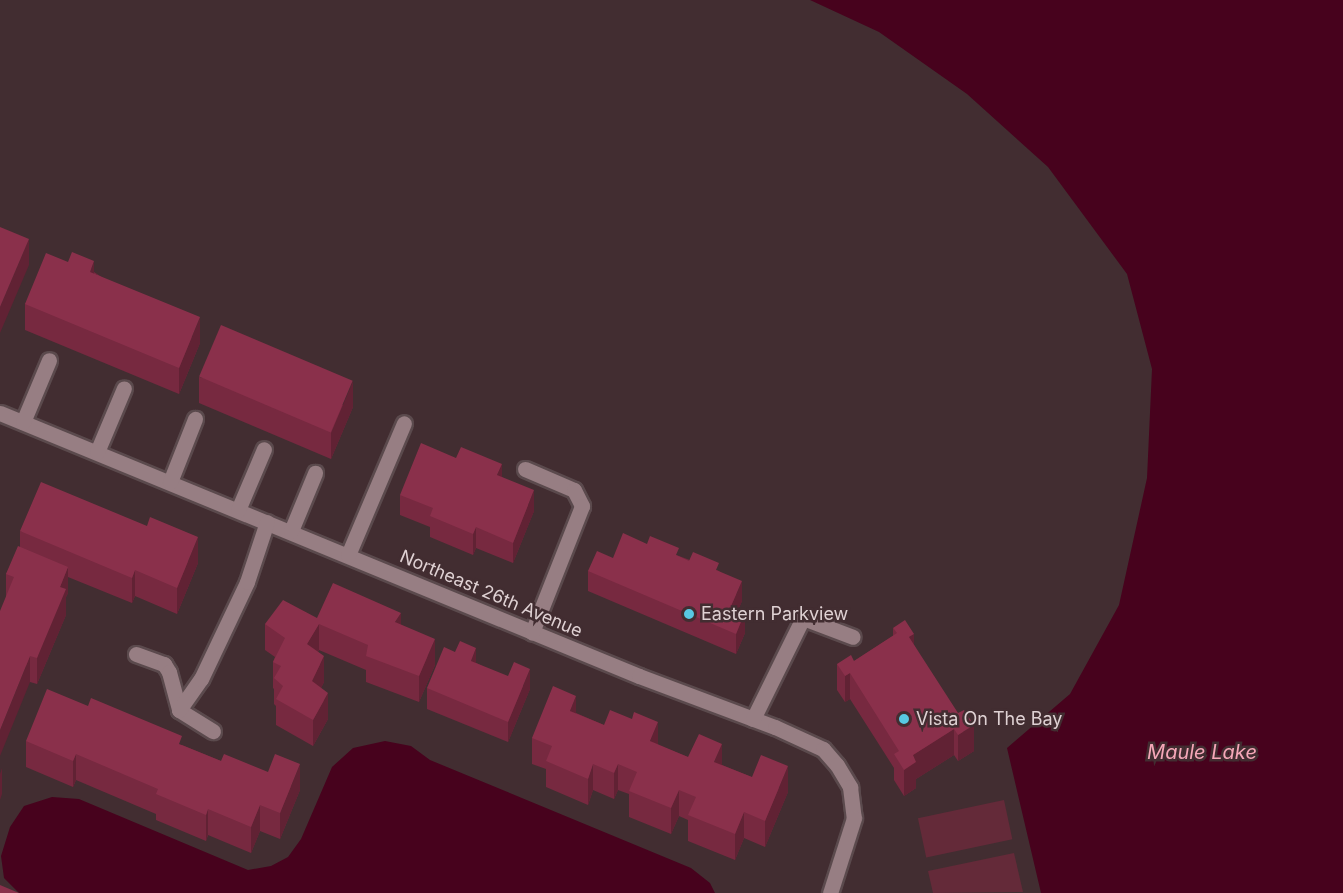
<!DOCTYPE html>
<style>
body{margin:0}
#map{position:relative;width:1343px;height:893px;overflow:hidden;background:#422d31;font-family:Inter,sans-serif}
div>[style]{position:absolute}
[style*='--x']{left:calc(var(--x)*1px);top:calc(var(--y)*1px);width:calc(var(--w)*1px);rotate:calc(var(--a)*1deg)}
.green>*{inset:0;background:#642a39;transform-origin:0 0}
.water>*{inset:0;background:#47021d}
.roads{filter:drop-shadow(2px 0 #5b4a4d) drop-shadow(-2px 0 #5b4a4d) drop-shadow(0 2px #5b4a4d) drop-shadow(0 -2px #5b4a4d)}
.minor>*{height:15px;margin:-7.5px;padding:0 7.5px;transform-origin:7.5px;border-radius:7.5px;background:#977e83}
.wall>*{inset:0;background:#772940}
.shaded-wall>*{inset:0;background:#612234}
.building>*{inset:0;background:#8a304b;transform-origin:0 0}
.dots>*{width:16px;height:16px;translate:-50% -50%;box-sizing:border-box;border:3px solid #422d31;border-radius:50%}
span{translate:-50% -50%;white-space:nowrap;text-align:center;line-height:1.15;-webkit-text-stroke:5px #422d31;paint-order:stroke}
.street-label{font-size:18px;color:#dfd1d3}
.poi-label{font-size:18px;color:#dfd1d3}
.left{translate:0 -50%;text-align:left}
.water-label{font-size:20px;color:#f5a7b8;font-style:italic}
</style>
<div id="map">
<div class="green">
<div style="left:1004px;top:800px;width:40px;height:88px;rotate:78deg"></div>
<div style="clip-path:polygon(1014px 853px,1023px 892px,933px 893px,928px 871px)"></div>
</div>
<div class="water">
<div style="clip-path:polygon(810px 0,1343px 0,1343px 893px,1041px 893px,1007px 748px,1070px 694px,1119px 605px,1147px 478px,1152px 369px,1127px 274px,1048px 167px,967px 94px,879px 32px)"></div>
<div style="clip-path:polygon(385px 741px,411px 746px,430px 760px,691px 868px,710px 883px,715px 893px,19px 893px,4px 878px,1px 856px,10px 827px,24px 806px,52px 797px,79px 799px,248px 870px,271px 866px,288px 857px,301px 839px,332px 767px,353px 748px)"></div>
</div>
<div class="roads">
<div class="minor">
<div style="--x:0;--y:413;--w:691;--a:22.37"></div>
<div style="--x:639;--y:676;--w:145;--a:20.6"></div>
<div style="--x:775;--y:727;--w:53;--a:24.6"></div>
<div style="--x:823;--y:749;--w:21;--a:49"></div>
<div style="--x:837;--y:765;--w:26;--a:59"></div>
<div style="--x:850;--y:787;--w:31;--a:83"></div>
<div style="--x:854;--y:818;--w:79;--a:107.7"></div>
<div style="--x:23;--y:422;--w:67;--a:-67.2"></div>
<div style="--x:97;--y:452;--w:69;--a:-67.1"></div>
<div style="--x:525;--y:469;--w:53;--a:23.2"></div>
<div style="--x:574;--y:490;--w:18;--a:63"></div>
<div style="--x:582;--y:506;--w:136;--a:111.6"></div>
<div style="--x:170;--y:482;--w:68;--a:-68.4"></div>
<div style="--x:238;--y:510;--w:66;--a:-66.9"></div>
<div style="--x:291;--y:531;--w:63;--a:-67.5"></div>
<div style="--x:348;--y:555;--w:143;--a:-67"></div>
<div style="--x:136;--y:654;--w:30;--a:20"></div>
<div style="--x:164;--y:664;--w:9;--a:58"></div>
<div style="--x:169;--y:672;--w:39;--a:75"></div>
<div style="--x:179;--y:710;--w:40;--a:32"></div>
<div style="--x:179;--y:710;--w:38;--a:-55"></div>
<div style="--x:201;--y:679;--w:107;--a:-64.6"></div>
<div style="--x:247;--y:582;--w:63;--a:-71.6"></div>
<div style="--x:753;--y:719;--w:113;--a:-63.7"></div>
<div style="--x:803;--y:618;--w:53;--a:20.8"></div>
</div>
</div>
<div class="wall">
<div style="clip-path:polygon(68px 262px,94px 272px,200px 343px,179px 394px,25px 330px,25px 304px)"></div>
<div style="clip-path:polygon(199px 377px,353px 407px,331px 459px,199px 403px)"></div>
<div style="clip-path:polygon(502px 477px,534px 511px,513px 563px,476px 548px,473px 555px,430px 537px,430px 527px,400px 515px,400px 495px)"></div>
<div style="clip-path:polygon(20px 531px,198px 563px,177px 614px,135px 596px,132px 603px,68px 577px,68px 593px,66px 597px,66px 615px,37px 684px,30px 682px,6px 596px,6px 574px,20px 547px)"></div>
<div style="clip-path:polygon(647px 544px,719px 571px,742px 601px,738px 610px,745px 633px,736px 654px,588px 591px,588px 571px,613px 558px)"></div>
<div style="clip-path:polygon(317px 618px,401px 625px,435px 665px,419px 702px,366px 682px,366px 670px,319px 650px,318px 652px,324px 682px,321px 688px,328px 719px,313px 746px,276px 725px,276px 706px,274px 704px,274px 689px,273px 688px,273px 662px,275px 657px,265px 650px,265px 624px)"></div>
<div style="clip-path:polygon(893px 628px,914px 645px,974px 751px,958px 761px,954px 755px,916px 779px,916px 788px,904px 796px,894px 780px,894px 768px,850px 699px,845px 702px,837px 690px,837px 664px,854px 661px,893px 636px)"></div>
<div style="clip-path:polygon(476px 663px,530px 689px,508px 742px,427px 709px,427px 688px)"></div>
<div style="clip-path:polygon(576px 713px,604px 725px,658px 745px,688px 757px,722px 765px,788px 792px,765px 847px,744px 838px,735px 860px,688px 841px,688px 820px,679px 816px,671px 834px,629px 817px,629px 794px,618px 790px,614px 799px,593px 790px,588px 805px,546px 787px,546px 769px,532px 764px,532px 738px)"></div>
<div style="clip-path:polygon(26px 741px,182px 745px,221px 761px,300px 790px,280px 839px,260px 831px,251px 853px,208px 835px,206px 841px,156px 820px,156px 814px,76px 780px,73px 787px,26px 767px)"></div>
</div>
<div class="shaded-wall">
<div style="clip-path:polygon(29px 239px,29px 265px,0 333px,0 307px)"></div>
<div style="clip-path:polygon(94px 261px,94px 280px,97px 273px,97px 280px,90px 297px,90px 272px)"></div>
<div style="clip-path:polygon(200px 317px,200px 343px,179px 394px,179px 368px)"></div>
<div style="clip-path:polygon(353px 381px,353px 407px,331px 459px,331px 433px)"></div>
<div style="clip-path:polygon(502px 464px,502px 484px,497px 475px)"></div>
<div style="clip-path:polygon(534px 490px,534px 511px,513px 563px,513px 543px)"></div>
<div style="clip-path:polygon(476px 527px,476px 548px,473px 555px,473px 534px)"></div>
<div style="clip-path:polygon(198px 537px,198px 563px,177px 614px,177px 588px)"></div>
<div style="clip-path:polygon(68px 567px,68px 593px,66px 597px,66px 615px,37px 684px,37px 658px,60px 587px)"></div>
<div style="clip-path:polygon(135px 570px,135px 596px,132px 603px,132px 578px)"></div>
<div style="clip-path:polygon(742px 581px,742px 601px,731px 627px,731px 606px)"></div>
<div style="clip-path:polygon(745px 612px,745px 633px,736px 654px,736px 634px)"></div>
<div style="clip-path:polygon(401px 613px,401px 639px,395px 622px)"></div>
<div style="clip-path:polygon(319px 624px,319px 650px,307px 670px,307px 644px)"></div>
<div style="clip-path:polygon(914px 634px,914px 660px,909px 637px)"></div>
<div style="clip-path:polygon(435px 639px,435px 665px,419px 702px,419px 676px)"></div>
<div style="clip-path:polygon(476px 648px,476px 668px,471px 661px)"></div>
<div style="clip-path:polygon(30px 656px,30px 682px,0 756px,0 730px)"></div>
<div style="clip-path:polygon(324px 656px,324px 682px,312px 707px,312px 681px)"></div>
<div style="clip-path:polygon(530px 669px,530px 689px,508px 742px,508px 722px)"></div>
<div style="clip-path:polygon(850px 673px,850px 699px,845px 702px,845px 676px)"></div>
<div style="clip-path:polygon(328px 693px,328px 719px,313px 746px,313px 720px)"></div>
<div style="clip-path:polygon(576px 696px,576px 722px,570px 711px)"></div>
<div style="clip-path:polygon(658px 722px,658px 748px,650px 741px)"></div>
<div style="clip-path:polygon(974px 725px,974px 751px,958px 761px,958px 735px)"></div>
<div style="clip-path:polygon(954px 729px,954px 755px,916px 779px,916px 788px,904px 796px,904px 770px,913px 755px)"></div>
<div style="clip-path:polygon(722px 744px,722px 770px,714px 762px)"></div>
<div style="clip-path:polygon(76px 754px,76px 780px,73px 787px,73px 761px)"></div>
<div style="clip-path:polygon(300px 764px,300px 790px,280px 839px,280px 813px)"></div>
<div style="clip-path:polygon(593px 764px,593px 790px,588px 805px,588px 779px)"></div>
<div style="clip-path:polygon(618px 764px,618px 790px,614px 799px,614px 773px)"></div>
<div style="clip-path:polygon(788px 766px,788px 792px,765px 847px,765px 821px)"></div>
<div style="clip-path:polygon(2px 768px,2px 794px,0 800px,0 774px)"></div>
<div style="clip-path:polygon(679px 790px,679px 816px,671px 834px,671px 808px)"></div>
<div style="clip-path:polygon(260px 805px,260px 831px,251px 853px,251px 827px)"></div>
<div style="clip-path:polygon(208px 809px,208px 835px,206px 841px,206px 815px)"></div>
<div style="clip-path:polygon(744px 812px,744px 838px,735px 860px,735px 834px)"></div>
</div>
<div class="building">
<div style="clip-path:polygon(0 227px,29px 239px,0 307px)"></div>
<div style="clip-path:polygon(72px 252px,94px 261px,90px 272px,200px 317px,179px 368px,25px 304px,46px 253px,68px 262px)"></div>
<div style="left:221px;top:325px;width:143px;height:56px;rotate:23deg"></div>
<div style="clip-path:polygon(421px 443px,456px 458px,461px 447px,502px 464px,497px 475px,534px 490px,513px 543px,476px 527px,473px 534px,430px 516px,433px 508px,400px 495px)"></div>
<div style="clip-path:polygon(41px 482px,147px 526px,150px 517px,198px 537px,177px 588px,135px 570px,132px 578px,20px 531px)"></div>
<div style="clip-path:polygon(623px 533px,647px 544px,650px 536px,679px 548px,676px 555px,689px 561px,693px 552px,719px 563px,716px 570px,742px 581px,731px 606px,745px 612px,736px 634px,588px 571px,597px 551px,613px 558px)"></div>
<div style="clip-path:polygon(18px 546px,68px 567px,60px 587px,66px 589px,37px 658px,30px 656px,0 730px,0 611px,14px 577px,6px 574px)"></div>
<div style="clip-path:polygon(333px 583px,401px 613px,395px 622px,435px 639px,419px 676px,366px 656px,368px 645px,319px 624px,307px 644px,324px 656px,312px 681px,328px 693px,313px 720px,276px 699px,283px 686px,274px 678px,281px 666px,273px 662px,285px 638px,265px 624px,283px 600px,317px 618px)"></div>
<div style="clip-path:polygon(905px 620px,914px 634px,909px 637px,958px 713px,964px 710px,974px 725px,958px 735px,954px 729px,913px 755px,916px 762px,904px 770px,894px 754px,899px 751px,850px 673px,845px 676px,837px 664px,851px 655px,854px 661px,897px 633px,893px 628px)"></div>
<div style="clip-path:polygon(460px 641px,476px 648px,471px 661px,508px 676px,514px 662px,530px 669px,508px 722px,427px 688px,444px 647px,455px 652px)"></div>
<div style="clip-path:polygon(553px 686px,576px 696px,570px 711px,604px 725px,610px 710px,632px 719px,634px 712px,658px 722px,650px 741px,688px 757px,699px 734px,722px 744px,714px 762px,752px 777px,761px 755px,788px 766px,765px 821px,744px 812px,735px 834px,688px 815px,696px 797px,679px 790px,671px 808px,629px 791px,637px 772px,618px 764px,614px 773px,593px 764px,588px 779px,546px 761px,552px 746px,532px 738px)"></div>
<div style="clip-path:polygon(47px 689px,88px 706px,91px 698px,182px 736px,179px 744px,221px 761px,224px 754px,268px 772px,275px 754px,300px 764px,280px 813px,260px 805px,251px 827px,208px 809px,206px 815px,156px 794px,158px 789px,76px 754px,73px 761px,26px 741px)"></div>
<div style="clip-path:polygon(0 885px,19px 893px,0 893px)"></div>
</div>
<div class="dots">
<div style="left:689px;top:614px;background:#58c9e3"></div>
<div style="left:904px;top:719px;background:#58c9e3"></div>
</div>
<div class="street-label">
<span style="left:491px;top:594px;rotate:23deg">Northeast 26th Avenue</span>
</div>
<div class="poi-label">
<span class="left" style="left:701px;top:614px">Eastern Parkview</span>
<span class="left" style="left:916px;top:719px">Vista On The Bay</span>
</div>
<div class="water-label">
<span style="left:1202px;top:752px">Maule Lake</span>
</div>
</div>
